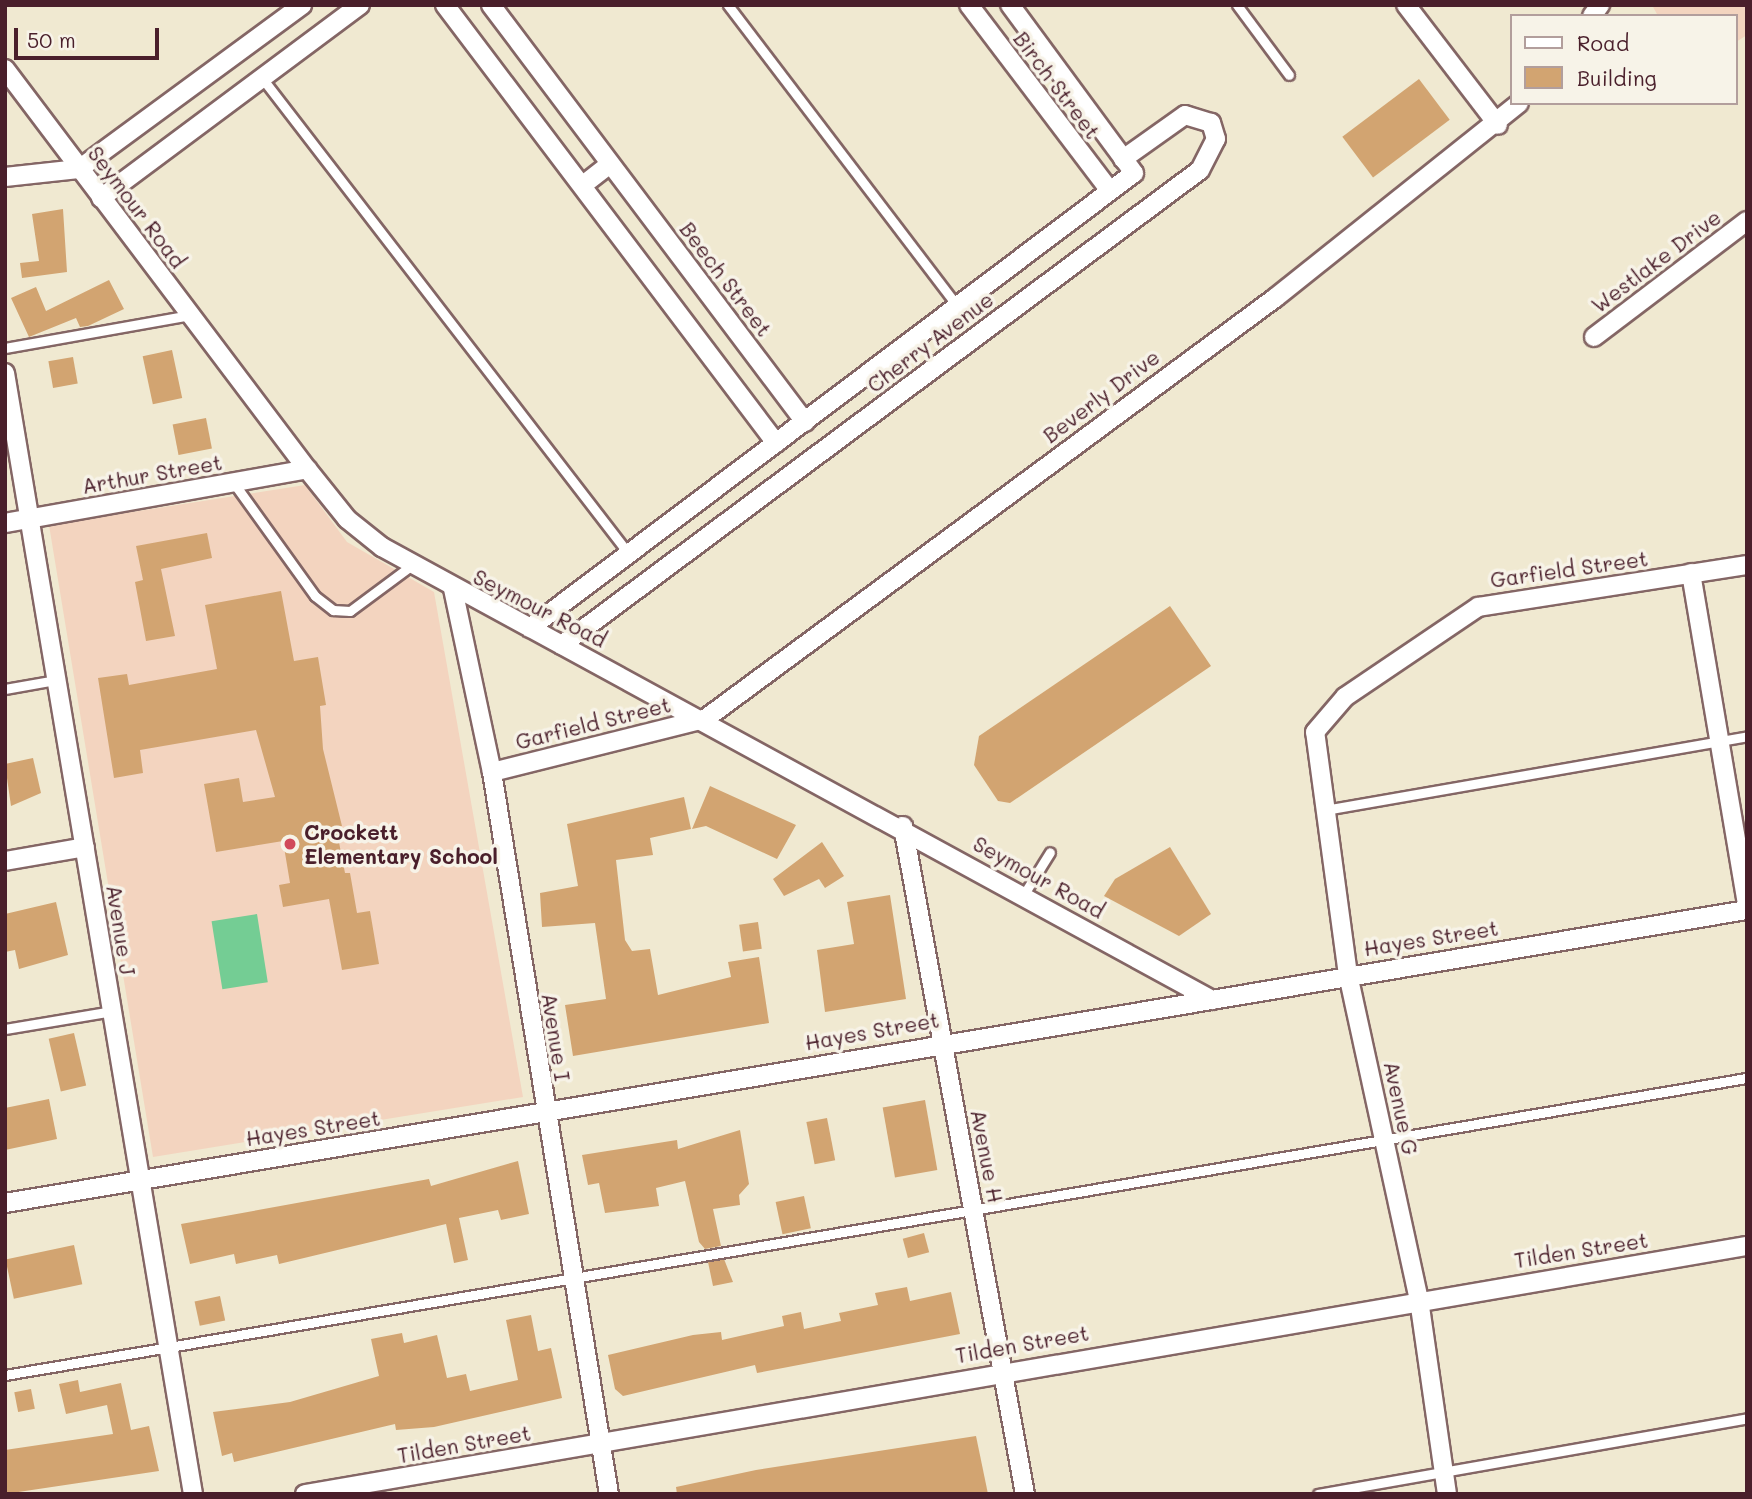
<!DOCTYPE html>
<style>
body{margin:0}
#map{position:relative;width:1752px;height:1499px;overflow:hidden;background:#f0e9d1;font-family:Mali,sans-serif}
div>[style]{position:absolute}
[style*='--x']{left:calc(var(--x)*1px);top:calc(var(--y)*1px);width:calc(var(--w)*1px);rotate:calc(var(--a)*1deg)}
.built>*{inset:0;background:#f3d4bf}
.green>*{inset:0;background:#74cd94;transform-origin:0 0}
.building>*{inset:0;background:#d2a471;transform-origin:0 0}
.roads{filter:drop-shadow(2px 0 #846665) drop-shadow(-2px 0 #846665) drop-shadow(0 2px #846665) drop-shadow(0 -2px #846665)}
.lane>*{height:9px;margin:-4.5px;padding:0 4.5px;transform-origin:4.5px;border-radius:4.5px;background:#fff}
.street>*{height:18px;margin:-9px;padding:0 9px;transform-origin:9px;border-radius:9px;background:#fff}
.dots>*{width:19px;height:19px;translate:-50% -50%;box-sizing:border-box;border:4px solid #f7f3e8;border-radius:50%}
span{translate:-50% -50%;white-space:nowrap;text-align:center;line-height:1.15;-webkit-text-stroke:7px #f7f3e8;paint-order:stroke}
.street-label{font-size:21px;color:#4a1f2b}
.poi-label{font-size:21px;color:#4a1f2b;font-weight:700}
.left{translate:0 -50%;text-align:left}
.frame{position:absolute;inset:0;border:7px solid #4a1f2b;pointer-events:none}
.legend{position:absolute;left:1510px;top:14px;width:228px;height:91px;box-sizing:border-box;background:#f7f3e8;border:2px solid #b29e9c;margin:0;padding:9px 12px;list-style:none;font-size:21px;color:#4a1f2b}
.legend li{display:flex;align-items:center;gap:14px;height:35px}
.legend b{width:35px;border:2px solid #b29e9c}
.scale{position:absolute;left:14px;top:28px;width:145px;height:32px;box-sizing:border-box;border:4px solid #4a1f2b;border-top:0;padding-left:9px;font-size:21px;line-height:24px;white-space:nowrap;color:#4a1f2b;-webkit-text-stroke:5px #f7f3e8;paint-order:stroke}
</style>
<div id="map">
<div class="built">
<div style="clip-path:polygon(1652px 5px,1747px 5px,1747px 35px,1736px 42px,1736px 16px,1658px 16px)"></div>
<div style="clip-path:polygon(305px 485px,347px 542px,434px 592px,523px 1097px,153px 1157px,49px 525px)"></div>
</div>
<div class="green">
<div style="left:257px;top:914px;width:69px;height:46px;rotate:81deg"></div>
</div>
<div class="building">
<div style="left:1419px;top:79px;width:51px;height:96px;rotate:53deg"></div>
<div style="clip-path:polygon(63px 209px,67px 272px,22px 278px,20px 263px,39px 261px,32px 214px)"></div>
<div style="clip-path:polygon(109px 280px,124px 309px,88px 326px,80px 327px,76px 318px,29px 337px,11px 298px,36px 287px,46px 311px)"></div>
<div style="left:172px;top:350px;width:49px;height:30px;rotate:78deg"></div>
<div style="left:73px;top:357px;width:27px;height:25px;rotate:80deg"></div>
<div style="left:206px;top:418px;width:31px;height:34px;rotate:79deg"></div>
<div style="clip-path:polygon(207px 533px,212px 558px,161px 569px,175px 636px,146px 641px,135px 582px,143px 580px,136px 546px)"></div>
<div style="clip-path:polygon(281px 591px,294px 661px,318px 657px,326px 705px,320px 706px,323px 749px,342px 826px,336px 827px,345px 873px,350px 873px,357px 913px,370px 911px,379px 964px,342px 970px,329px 899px,283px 907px,279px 885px,290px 883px,283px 841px,216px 852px,204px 784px,239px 778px,243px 802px,275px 797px,256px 730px,140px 750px,143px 773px,114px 778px,98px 678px,127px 674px,129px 685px,217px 669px,205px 605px)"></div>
<div style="clip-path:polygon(1170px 606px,1211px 666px,1010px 803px,998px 801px,974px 765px,979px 736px)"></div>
<div style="clip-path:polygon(33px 758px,41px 793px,11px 806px,5px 764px)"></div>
<div style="clip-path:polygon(710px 786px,796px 825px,777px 859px,706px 826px,692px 829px)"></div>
<div style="clip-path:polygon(684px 797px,691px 829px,650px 838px,653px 855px,616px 860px,625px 940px,632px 951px,650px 949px,658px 995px,731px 977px,728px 962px,759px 957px,769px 1023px,573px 1056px,565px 1005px,606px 999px,595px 923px,542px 927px,540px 893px,578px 886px,567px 824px)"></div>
<div style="clip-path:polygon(822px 842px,844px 876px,825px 888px,819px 879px,784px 896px,773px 879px)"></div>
<div style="clip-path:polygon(1170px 847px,1211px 914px,1179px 936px,1104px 896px,1115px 879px)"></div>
<div style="clip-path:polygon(890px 895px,906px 999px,825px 1012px,817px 950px,854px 944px,847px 902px)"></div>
<div style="clip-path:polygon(56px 902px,68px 955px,19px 969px,15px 950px,5px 952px,5px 914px)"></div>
<div style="left:758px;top:922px;width:27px;height:19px;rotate:82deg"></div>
<div style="left:74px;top:1033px;width:54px;height:26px;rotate:77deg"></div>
<div style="clip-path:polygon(49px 1099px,57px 1139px,5px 1150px,5px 1108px)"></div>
<div style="left:925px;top:1100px;width:71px;height:43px;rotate:80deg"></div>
<div style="left:827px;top:1118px;width:43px;height:21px;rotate:79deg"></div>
<div style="clip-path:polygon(740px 1130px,749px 1184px,739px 1195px,740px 1205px,713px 1209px,721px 1246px,705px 1249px,699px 1242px,685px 1181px,656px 1188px,659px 1206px,605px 1213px,599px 1183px,588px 1185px,582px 1155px,677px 1140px,678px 1149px)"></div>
<div style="clip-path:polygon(518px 1161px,529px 1214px,501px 1220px,498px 1210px,459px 1218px,468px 1260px,454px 1263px,446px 1224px,279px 1264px,277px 1255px,236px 1264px,234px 1254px,190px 1264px,181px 1224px,429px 1179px,431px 1186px)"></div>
<div style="left:804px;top:1196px;width:33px;height:29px;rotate:78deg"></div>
<div style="left:924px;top:1233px;width:20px;height:22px;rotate:75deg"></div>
<div style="left:74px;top:1245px;width:40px;height:70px;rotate:78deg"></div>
<div style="clip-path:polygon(724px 1259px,733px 1282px,713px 1286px,708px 1262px)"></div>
<div style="clip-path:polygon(907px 1287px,910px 1301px,951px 1292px,960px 1334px,757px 1373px,755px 1365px,623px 1396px,615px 1389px,608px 1355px,693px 1335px,721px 1332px,722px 1340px,784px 1326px,782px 1316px,801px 1312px,804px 1329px,841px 1321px,839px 1313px,878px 1305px,875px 1293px)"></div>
<div style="left:220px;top:1296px;width:25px;height:26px;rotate:78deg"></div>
<div style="clip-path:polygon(531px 1315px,538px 1351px,551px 1348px,562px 1398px,434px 1427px,396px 1430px,395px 1424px,234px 1462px,232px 1453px,222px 1456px,213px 1412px,290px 1402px,379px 1376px,371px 1339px,402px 1333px,404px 1343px,437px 1335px,447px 1378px,466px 1374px,470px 1391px,518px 1380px,506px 1320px)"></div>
<div style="clip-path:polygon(78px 1380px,80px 1392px,121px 1383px,131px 1430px,149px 1426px,159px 1471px,5px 1494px,5px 1450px,113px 1434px,107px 1405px,66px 1414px,59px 1384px)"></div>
<div style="left:31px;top:1389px;width:20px;height:17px;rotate:79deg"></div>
<div style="clip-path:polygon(976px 1436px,988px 1494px,677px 1494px,676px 1487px,756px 1470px)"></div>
</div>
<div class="roads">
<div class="lane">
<div style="--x:728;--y:5;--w:380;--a:52.7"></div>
<div style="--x:1237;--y:5;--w:87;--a:53.4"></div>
<div style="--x:262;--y:78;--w:600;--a:52.38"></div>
<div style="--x:5;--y:348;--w:188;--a:-10.1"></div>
<div style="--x:233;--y:482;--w:140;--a:54.3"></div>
<div style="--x:315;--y:596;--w:23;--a:38"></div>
<div style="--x:333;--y:610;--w:17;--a:3"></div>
<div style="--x:350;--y:611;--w:77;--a:-36.6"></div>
<div style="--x:5;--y:689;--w:52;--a:-10"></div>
<div style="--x:1325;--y:810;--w:428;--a:-9.9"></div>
<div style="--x:1024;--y:894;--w:49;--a:-58.2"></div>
<div style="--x:5;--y:1029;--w:109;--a:-9.5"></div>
<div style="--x:5;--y:1375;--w:1767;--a:-9.68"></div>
<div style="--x:1318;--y:1494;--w:436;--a:-10"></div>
</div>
<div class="street">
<div style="--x:445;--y:5;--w:549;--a:52.92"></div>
<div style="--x:491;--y:5;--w:522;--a:53.02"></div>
<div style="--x:969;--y:5;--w:233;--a:52.8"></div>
<div style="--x:1406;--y:5;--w:151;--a:52.5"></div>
<div style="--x:1592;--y:16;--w:14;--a:-54"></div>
<div style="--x:5;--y:69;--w:501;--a:52.95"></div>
<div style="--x:307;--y:469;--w:64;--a:51.3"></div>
<div style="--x:347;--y:519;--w:45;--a:38.7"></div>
<div style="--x:382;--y:547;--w:946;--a:28.62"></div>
<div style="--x:79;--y:169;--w:277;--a:-36.3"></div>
<div style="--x:5;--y:177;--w:74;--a:-6.2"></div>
<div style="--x:583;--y:185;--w:34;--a:-38"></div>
<div style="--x:101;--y:198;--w:323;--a:-36.7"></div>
<div style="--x:1594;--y:337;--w:192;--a:-37.2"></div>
<div style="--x:5;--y:373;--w:1137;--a:80.48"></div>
<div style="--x:5;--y:523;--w:307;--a:-10.1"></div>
<div style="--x:1691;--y:573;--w:337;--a:80.4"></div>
<div style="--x:453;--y:589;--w:187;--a:78"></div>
<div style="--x:492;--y:772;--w:731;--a:80.8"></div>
<div style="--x:530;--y:628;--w:756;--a:-36.99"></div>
<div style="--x:1134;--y:173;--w:209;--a:-126.4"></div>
<div style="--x:562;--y:645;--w:795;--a:-36.67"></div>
<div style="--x:1200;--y:170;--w:35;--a:-63"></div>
<div style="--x:1216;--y:139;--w:17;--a:-107"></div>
<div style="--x:1211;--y:123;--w:27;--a:-163"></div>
<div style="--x:1185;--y:115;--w:76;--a:144.6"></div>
<div style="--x:492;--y:772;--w:219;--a:-14"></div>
<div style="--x:705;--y:719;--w:709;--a:-36.45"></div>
<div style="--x:1275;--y:298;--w:312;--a:-38.6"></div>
<div style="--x:903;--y:826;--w:679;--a:79.65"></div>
<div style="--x:5;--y:861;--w:81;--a:-9.9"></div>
<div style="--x:5;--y:1203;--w:1766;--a:-9.55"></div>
<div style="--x:305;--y:1494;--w:1463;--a:-9.76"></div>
<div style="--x:1447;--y:1494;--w:196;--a:-98.2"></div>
<div style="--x:1419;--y:1300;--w:333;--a:-102.3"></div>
<div style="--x:1348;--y:975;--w:245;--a:-97.7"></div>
<div style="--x:1315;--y:732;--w:46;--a:-49.4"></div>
<div style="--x:1345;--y:697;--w:161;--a:-34.1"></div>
<div style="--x:1478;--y:607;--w:272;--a:-8.9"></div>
</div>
</div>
<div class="dots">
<div style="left:290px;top:844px;background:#d1495b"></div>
</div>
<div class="street-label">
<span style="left:1057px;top:85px;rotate:53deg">Birch Street</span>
<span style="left:137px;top:207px;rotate:53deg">Seymour Road</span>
<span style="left:1656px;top:261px;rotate:-37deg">Westlake Drive</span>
<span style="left:726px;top:279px;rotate:53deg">Beech Street</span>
<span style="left:930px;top:342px;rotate:-37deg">Cherry Avenue</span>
<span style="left:1101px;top:396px;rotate:-37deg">Beverly Drive</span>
<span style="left:152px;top:474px;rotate:-10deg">Arthur Street</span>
<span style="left:1569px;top:569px;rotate:-8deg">Garfield Street</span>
<span style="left:540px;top:608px;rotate:27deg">Seymour Road</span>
<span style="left:593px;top:723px;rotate:-14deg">Garfield Street</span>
<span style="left:1039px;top:877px;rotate:29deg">Seymour Road</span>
<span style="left:121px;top:930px;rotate:81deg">Avenue J</span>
<span style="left:1431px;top:938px;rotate:-9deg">Hayes Street</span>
<span style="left:872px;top:1031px;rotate:-10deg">Hayes Street</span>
<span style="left:556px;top:1037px;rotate:81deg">Avenue I</span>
<span style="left:1401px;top:1108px;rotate:78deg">Avenue G</span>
<span style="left:313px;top:1128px;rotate:-9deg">Hayes Street</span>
<span style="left:987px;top:1156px;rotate:79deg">Avenue H</span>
<span style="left:1581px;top:1250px;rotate:-9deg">Tilden Street</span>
<span style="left:1022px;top:1344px;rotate:-10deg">Tilden Street</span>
<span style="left:464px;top:1444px;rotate:-10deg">Tilden Street</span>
</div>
<div class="poi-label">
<span class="left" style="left:304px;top:844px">Crockett<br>Elementary School</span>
</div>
<div class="frame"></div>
<ul class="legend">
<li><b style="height:9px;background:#fff"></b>Road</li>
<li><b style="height:19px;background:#d2a471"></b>Building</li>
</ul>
<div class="scale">50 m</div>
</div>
